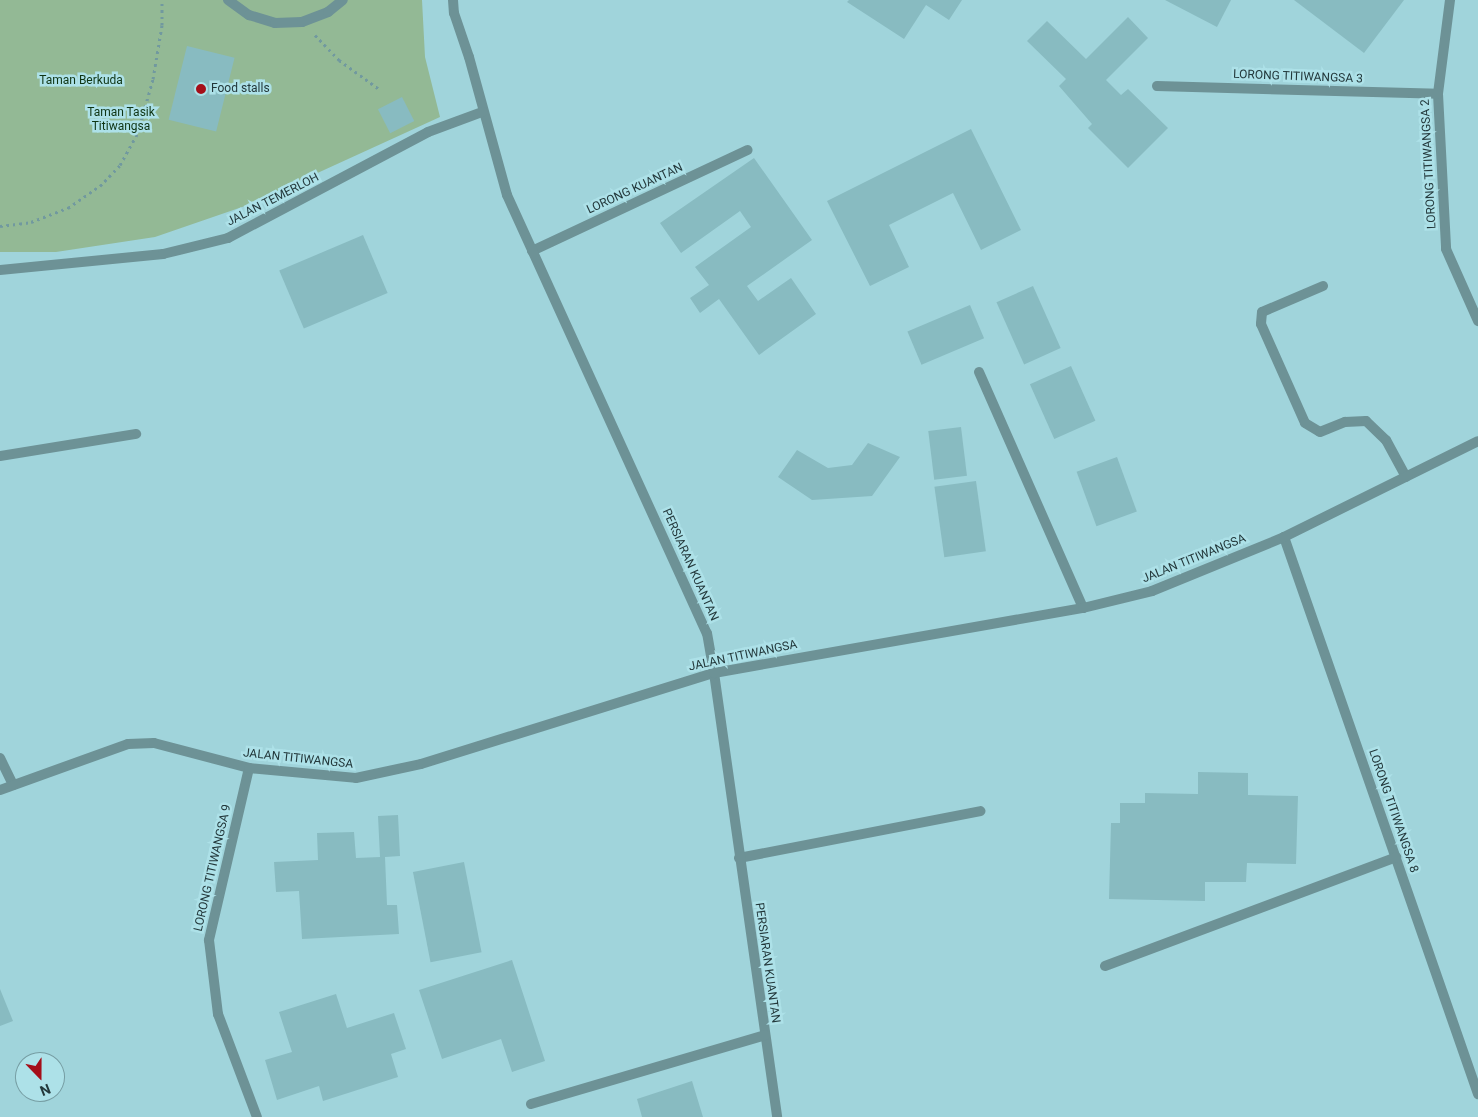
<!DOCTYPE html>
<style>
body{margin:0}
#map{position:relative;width:1478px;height:1117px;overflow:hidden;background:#a0d4db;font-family:Roboto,sans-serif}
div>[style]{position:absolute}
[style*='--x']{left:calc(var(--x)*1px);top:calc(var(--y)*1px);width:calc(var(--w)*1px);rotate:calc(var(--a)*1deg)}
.green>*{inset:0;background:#93b995}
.building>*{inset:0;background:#88bbc1;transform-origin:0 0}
.path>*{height:3px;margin-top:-1.5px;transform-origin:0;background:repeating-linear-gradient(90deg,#71999f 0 2.5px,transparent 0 6.5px)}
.service>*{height:10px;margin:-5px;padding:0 5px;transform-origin:5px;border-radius:5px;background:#6d9296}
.pedestrian>*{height:10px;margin:-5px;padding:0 5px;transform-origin:5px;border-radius:5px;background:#6d9296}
.minor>*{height:10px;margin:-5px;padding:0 5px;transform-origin:5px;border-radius:5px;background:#6d9296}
.tertiary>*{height:10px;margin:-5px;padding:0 5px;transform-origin:5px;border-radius:5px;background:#6d9296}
.dots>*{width:14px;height:14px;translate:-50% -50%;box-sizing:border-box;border:2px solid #ade1e8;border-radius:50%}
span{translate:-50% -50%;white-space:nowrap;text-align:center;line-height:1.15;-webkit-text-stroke:5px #ade1e8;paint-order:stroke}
.street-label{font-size:12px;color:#23383b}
.park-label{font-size:12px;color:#0f3514}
.poi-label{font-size:12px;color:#23383b}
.left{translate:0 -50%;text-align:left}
.north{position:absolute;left:15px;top:1052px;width:50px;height:50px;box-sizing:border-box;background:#ade1e8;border:1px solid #769da3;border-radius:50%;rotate:158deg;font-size:14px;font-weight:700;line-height:20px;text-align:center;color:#23383b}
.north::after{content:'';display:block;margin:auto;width:18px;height:22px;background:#a50e19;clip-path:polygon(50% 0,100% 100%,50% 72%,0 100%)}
</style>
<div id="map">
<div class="green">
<div style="clip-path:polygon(0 0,422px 0,425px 57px,440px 117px,245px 206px,155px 237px,56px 252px,0 252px)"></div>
</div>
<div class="building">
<div style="clip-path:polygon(849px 0,962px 0,949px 20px,926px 5px,904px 39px,847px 2px)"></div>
<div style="clip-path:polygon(1165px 0,1231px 0,1217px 27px)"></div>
<div style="clip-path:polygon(1294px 0,1404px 0,1364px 53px)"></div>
<div style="clip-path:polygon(1128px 17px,1148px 38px,1106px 80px,1121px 95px,1128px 89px,1168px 128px,1128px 168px,1088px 128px,1092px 124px,1059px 86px,1066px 79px,1027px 41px,1047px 21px,1086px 59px)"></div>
<div style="left:187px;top:46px;width:49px;height:76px;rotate:14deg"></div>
<div style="left:402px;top:97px;width:27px;height:27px;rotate:63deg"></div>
<div style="clip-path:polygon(971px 129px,1021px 230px,981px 250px,953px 193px,889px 225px,909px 267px,870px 286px,827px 201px)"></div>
<div style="clip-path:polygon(754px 158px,812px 240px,747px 286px,758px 301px,791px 278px,816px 314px,759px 355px,719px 299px,700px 313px,690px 298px,709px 285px,695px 267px,751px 227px,740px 211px,681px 253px,660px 223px)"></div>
<div style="left:363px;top:235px;width:63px;height:91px;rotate:67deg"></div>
<div style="left:1033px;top:286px;width:68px;height:40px;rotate:66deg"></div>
<div style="left:970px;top:305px;width:36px;height:68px;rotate:67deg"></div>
<div style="left:1071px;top:366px;width:60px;height:45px;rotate:66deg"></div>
<div style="left:961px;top:427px;width:49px;height:33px;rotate:83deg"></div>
<div style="clip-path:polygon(868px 443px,900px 457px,872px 496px,812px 500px,778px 477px,797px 450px,828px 468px,852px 465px)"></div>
<div style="left:1117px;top:457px;width:58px;height:43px;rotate:70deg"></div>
<div style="left:976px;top:481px;width:71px;height:42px;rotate:82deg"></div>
<div style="clip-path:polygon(1198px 772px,1248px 773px,1248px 795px,1298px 796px,1296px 864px,1247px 863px,1246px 882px,1205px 882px,1205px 901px,1109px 899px,1111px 823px,1120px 823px,1120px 803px,1145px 803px,1145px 793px,1198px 794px)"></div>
<div style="clip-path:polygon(398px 815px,400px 856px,385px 857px,387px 905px,397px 905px,399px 934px,302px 939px,299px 891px,276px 892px,274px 862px,318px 860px,317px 833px,354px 832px,356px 858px,380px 857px,378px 816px)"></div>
<div style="left:464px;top:862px;width:92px;height:52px;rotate:79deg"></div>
<div style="clip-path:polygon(512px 960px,545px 1061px,512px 1072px,501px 1039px,442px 1059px,419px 990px)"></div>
<div style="clip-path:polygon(0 989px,13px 1021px,0 1026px)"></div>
<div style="clip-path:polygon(336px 994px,347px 1028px,394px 1013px,406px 1049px,391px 1054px,398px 1077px,323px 1101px,319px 1086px,277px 1100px,265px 1060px,292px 1052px,279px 1012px)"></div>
<div style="clip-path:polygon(692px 1081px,703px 1117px,642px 1117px,637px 1099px)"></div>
</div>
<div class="path">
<div style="--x:315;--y:35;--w:35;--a:46"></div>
<div style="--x:339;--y:60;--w:49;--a:35.9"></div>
<div style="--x:0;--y:226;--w:31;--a:-7"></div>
<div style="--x:31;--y:222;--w:40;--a:-21"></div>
<div style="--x:68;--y:208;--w:39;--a:-35"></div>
<div style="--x:100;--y:186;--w:29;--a:-46"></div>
<div style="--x:120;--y:165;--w:38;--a:-61"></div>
<div style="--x:138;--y:132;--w:55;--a:-74.2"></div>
<div style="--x:153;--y:79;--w:55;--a:-80.5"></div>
<div style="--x:162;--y:25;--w:25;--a:-90"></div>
</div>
<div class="service">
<div style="--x:1323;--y:286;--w:66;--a:156.9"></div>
<div style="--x:1262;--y:312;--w:12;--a:95"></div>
<div style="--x:1261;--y:324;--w:108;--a:66"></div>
<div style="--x:1305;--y:423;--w:17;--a:31"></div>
<div style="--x:1320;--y:432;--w:27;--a:-22"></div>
<div style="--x:1345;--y:422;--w:21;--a:-3"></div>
<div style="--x:1366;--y:421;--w:28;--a:44"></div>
<div style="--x:1386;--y:440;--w:42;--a:61.6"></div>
<div style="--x:979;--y:372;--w:258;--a:66.2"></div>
<div style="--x:739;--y:858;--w:246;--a:-11"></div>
</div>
<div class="pedestrian">
<div style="--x:228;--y:0;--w:26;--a:36"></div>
<div style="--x:249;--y:15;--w:27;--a:17"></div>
<div style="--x:275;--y:23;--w:27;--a:-2"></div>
<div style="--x:302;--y:22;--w:28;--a:-21"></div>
<div style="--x:328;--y:12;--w:19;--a:-39"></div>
</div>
<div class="minor">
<div style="--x:1450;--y:0;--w:95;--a:97.3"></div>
<div style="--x:1438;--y:94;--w:155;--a:87"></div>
<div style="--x:1446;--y:249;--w:79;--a:66"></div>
<div style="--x:1157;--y:86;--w:281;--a:1.6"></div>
<div style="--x:532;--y:251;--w:238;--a:-25.1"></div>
<div style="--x:0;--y:456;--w:138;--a:-9.2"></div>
<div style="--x:1284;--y:537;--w:590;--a:70.8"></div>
<div style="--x:0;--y:758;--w:30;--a:64"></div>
<div style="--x:249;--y:768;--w:177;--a:103.1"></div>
<div style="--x:209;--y:940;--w:75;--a:83.1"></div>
<div style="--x:218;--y:1014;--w:110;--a:69.3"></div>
<div style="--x:0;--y:790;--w:136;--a:-19.8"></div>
<div style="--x:128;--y:744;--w:26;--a:-2"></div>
<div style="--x:154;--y:743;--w:98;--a:14.7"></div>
<div style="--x:249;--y:768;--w:107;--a:5.3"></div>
<div style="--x:356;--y:778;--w:66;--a:-12.2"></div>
<div style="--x:421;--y:764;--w:307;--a:-17.3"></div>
<div style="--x:714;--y:673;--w:448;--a:81.9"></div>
<div style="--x:1105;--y:966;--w:311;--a:-20.5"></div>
<div style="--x:531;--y:1104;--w:244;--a:-16.4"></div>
</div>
<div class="tertiary">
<div style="--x:453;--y:0;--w:13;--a:86"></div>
<div style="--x:454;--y:13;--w:46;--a:71.2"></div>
<div style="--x:469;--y:57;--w:143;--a:74.6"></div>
<div style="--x:507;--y:195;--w:482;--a:65.5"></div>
<div style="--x:707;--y:633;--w:41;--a:80.1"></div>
<div style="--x:714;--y:673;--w:375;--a:-10"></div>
<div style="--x:1083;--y:608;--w:71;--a:-13.8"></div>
<div style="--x:1152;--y:591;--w:143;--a:-22.2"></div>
<div style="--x:1284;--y:537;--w:216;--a:-26.3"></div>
<div style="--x:0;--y:270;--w:164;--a:-5.6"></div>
<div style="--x:163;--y:254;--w:67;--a:-13.8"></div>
<div style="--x:228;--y:238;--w:226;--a:-27.9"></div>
<div style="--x:428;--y:132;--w:58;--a:-20.3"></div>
</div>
<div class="dots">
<div style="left:201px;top:89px;background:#a50e19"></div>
</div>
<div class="street-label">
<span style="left:1298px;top:77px;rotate:2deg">LORONG TITIWANGSA 3</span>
<span style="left:1429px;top:164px;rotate:-93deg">LORONG TITIWANGSA 2</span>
<span style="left:635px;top:189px;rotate:-25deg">LORONG KUANTAN</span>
<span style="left:273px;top:200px;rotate:-27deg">JALAN TEMERLOH</span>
<span style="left:1194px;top:559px;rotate:-22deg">JALAN TITIWANGSA</span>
<span style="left:690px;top:565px;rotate:66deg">PERSIARAN KUANTAN</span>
<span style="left:743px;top:656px;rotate:-12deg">JALAN TITIWANGSA</span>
<span style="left:298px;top:759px;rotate:6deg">JALAN TITIWANGSA</span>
<span style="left:1393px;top:811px;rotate:71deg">LORONG TITIWANGSA 8</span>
<span style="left:213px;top:868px;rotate:-77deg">LORONG TITIWANGSA 9</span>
<span style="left:767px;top:963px;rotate:82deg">PERSIARAN KUANTAN</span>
</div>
<div class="park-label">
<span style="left:81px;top:81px">Taman Berkuda</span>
<span style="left:121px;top:120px">Taman Tasik<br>Titiwangsa</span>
</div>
<div class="poi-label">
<span class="left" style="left:211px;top:89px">Food stalls</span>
</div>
<div class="north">N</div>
</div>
